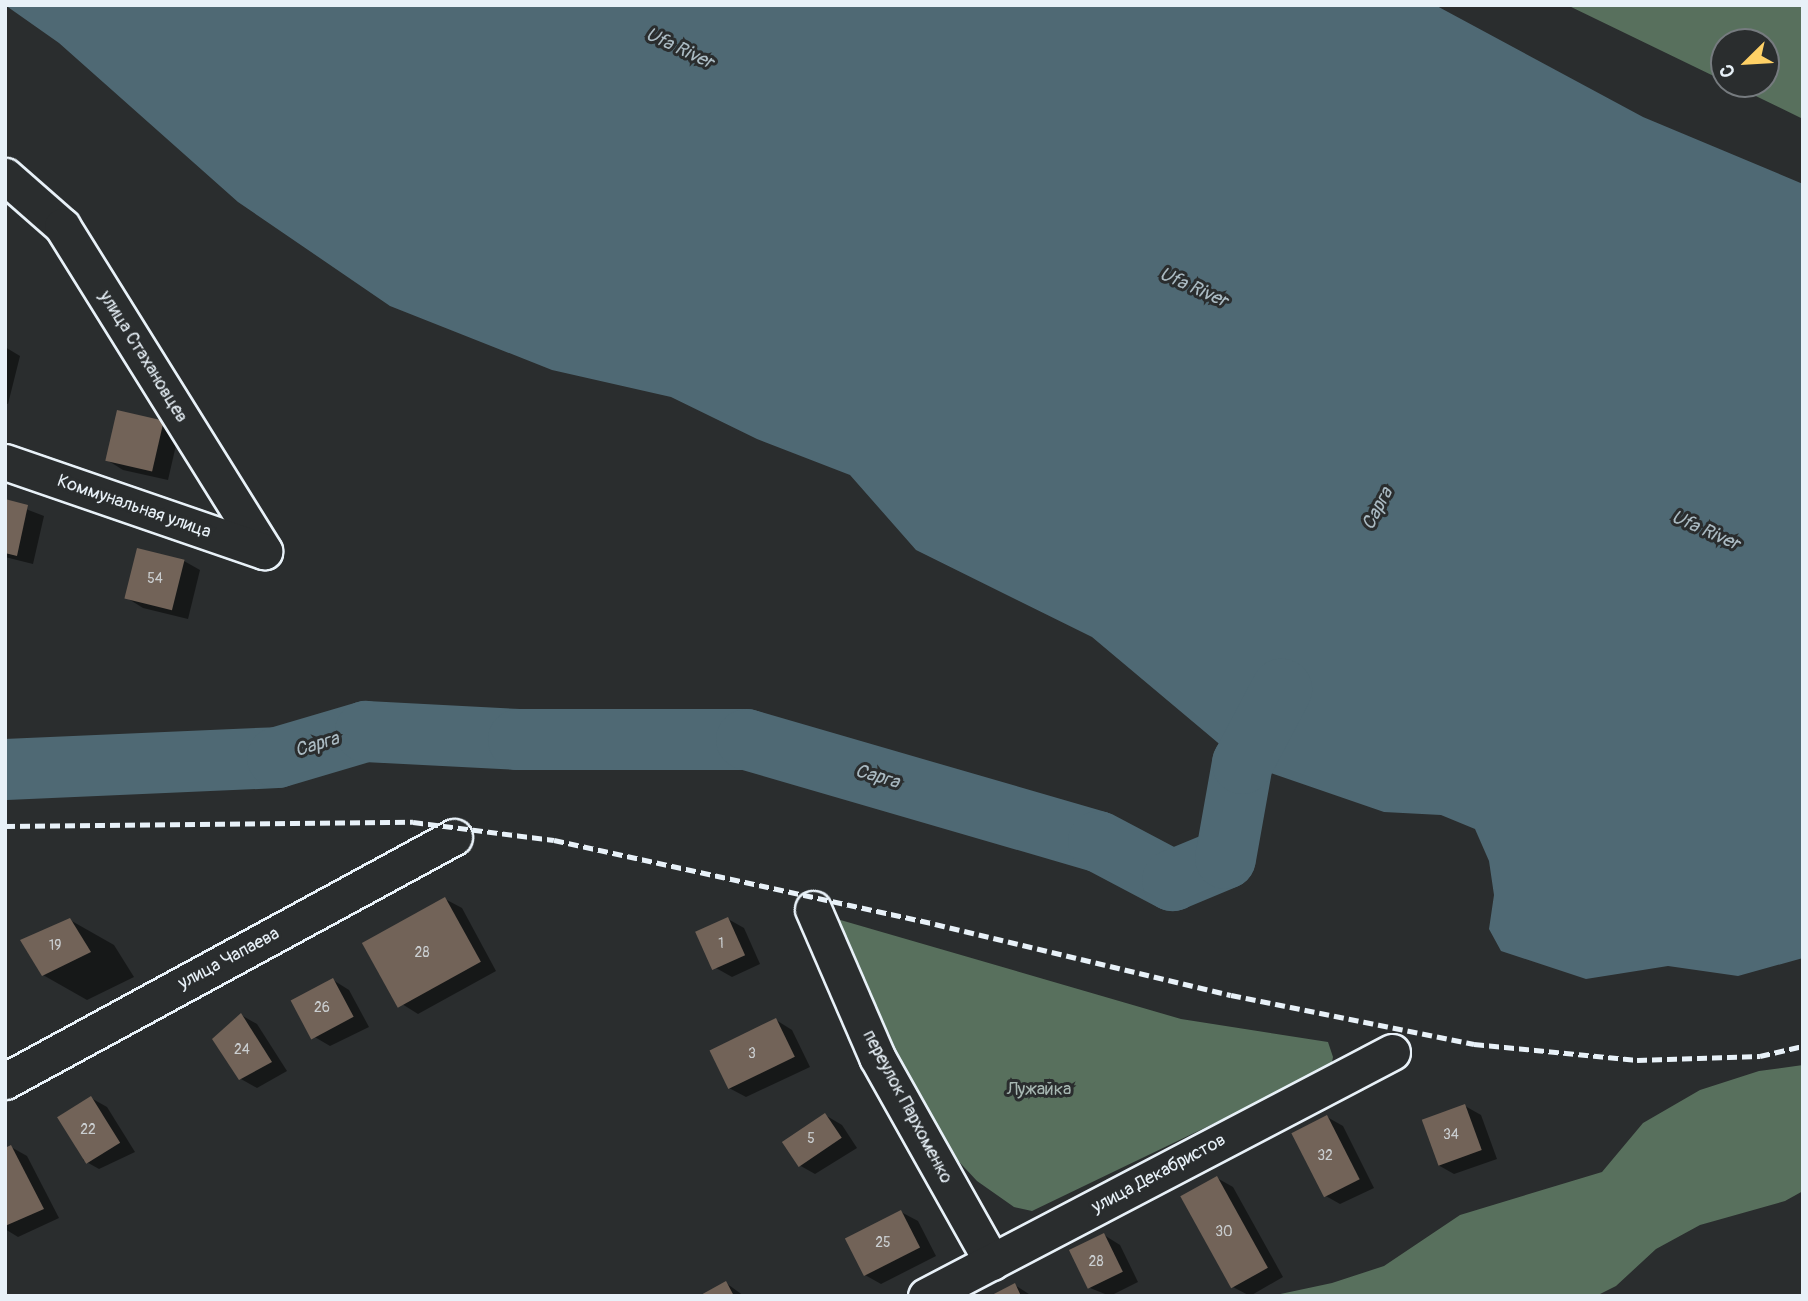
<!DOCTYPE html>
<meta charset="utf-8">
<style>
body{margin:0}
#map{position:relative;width:1808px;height:1301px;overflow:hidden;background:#2a2d2e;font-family:Pangolin,sans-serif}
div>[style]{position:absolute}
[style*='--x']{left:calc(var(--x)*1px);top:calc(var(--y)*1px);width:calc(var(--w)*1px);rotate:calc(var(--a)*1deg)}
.green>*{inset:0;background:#58705d}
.water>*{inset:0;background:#4f6974}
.shadow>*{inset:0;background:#0007}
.river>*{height:61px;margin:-30.5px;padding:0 30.5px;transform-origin:30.5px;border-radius:30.5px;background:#4f6974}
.building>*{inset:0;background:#726358;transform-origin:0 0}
.roads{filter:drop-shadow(2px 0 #e8f1f8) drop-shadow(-2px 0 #e8f1f8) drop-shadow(0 2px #e8f1f8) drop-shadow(0 -2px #e8f1f8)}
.minor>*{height:35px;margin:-17.5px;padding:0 17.5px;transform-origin:17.5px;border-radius:17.5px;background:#2a2d2e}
.rail>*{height:5px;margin-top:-2.5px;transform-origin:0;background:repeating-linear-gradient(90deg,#e8f1f8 0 10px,transparent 0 15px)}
span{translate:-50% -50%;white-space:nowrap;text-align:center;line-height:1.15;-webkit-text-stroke:6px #2a2d2e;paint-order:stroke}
.number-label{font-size:14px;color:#caced0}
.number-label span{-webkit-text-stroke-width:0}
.street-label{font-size:18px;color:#e8f1f8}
.park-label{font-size:18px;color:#a7b7b2}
.water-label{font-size:19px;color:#abbbc3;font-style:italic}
.frame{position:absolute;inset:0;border:7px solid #e8f1f8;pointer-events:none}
.north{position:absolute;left:1710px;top:28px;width:70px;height:70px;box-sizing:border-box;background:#2a2d2e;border:2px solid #767b7f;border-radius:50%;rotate:246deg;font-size:19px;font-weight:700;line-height:28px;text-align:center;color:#e8f1f8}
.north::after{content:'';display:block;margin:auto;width:24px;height:32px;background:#ffd166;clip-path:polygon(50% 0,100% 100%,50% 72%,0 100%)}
</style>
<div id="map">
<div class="green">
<div style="clip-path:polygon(1567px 5px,1803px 5px,1803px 119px,1731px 84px,1766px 84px,1766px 42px,1724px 42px,1724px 81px)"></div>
<div style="clip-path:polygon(837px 919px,1181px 1019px,1328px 1042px,1333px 1057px,1331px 1067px,1032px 1211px,1014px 1207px,977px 1181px,949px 1151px,830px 927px)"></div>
<div style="clip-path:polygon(1803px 1065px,1803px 1191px,1785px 1201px,1700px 1225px,1656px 1249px,1616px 1286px,1596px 1296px,1271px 1296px,1332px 1283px,1384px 1266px,1460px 1215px,1602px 1172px,1643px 1123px,1700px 1090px,1759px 1071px)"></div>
</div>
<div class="water">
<div style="clip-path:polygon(5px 5px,1435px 5px,1643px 117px,1803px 184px,1803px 958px,1738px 976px,1668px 966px,1586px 979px,1501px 951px,1489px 929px,1494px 895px,1489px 861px,1475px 829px,1441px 815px,1384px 812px,1242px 763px,1092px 637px,916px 550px,850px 475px,757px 439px,671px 397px,552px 370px,390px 306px,238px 202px,59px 43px)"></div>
</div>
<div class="shadow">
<div style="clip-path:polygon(5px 347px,20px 356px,8px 404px,5px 403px)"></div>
<div style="clip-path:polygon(163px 423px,179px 432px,168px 480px,123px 470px,107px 460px)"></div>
<div style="clip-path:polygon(5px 501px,44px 516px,33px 564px,5px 557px)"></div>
<div style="clip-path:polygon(138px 550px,184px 561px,200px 570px,188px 619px,143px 608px,127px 598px)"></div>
<div style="clip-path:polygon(445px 899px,462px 908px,496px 971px,418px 1014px,402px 1004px)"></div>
<div style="clip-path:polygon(728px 919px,744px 928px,760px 964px,732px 977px,716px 968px)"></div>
<div style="clip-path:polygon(70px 920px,114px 945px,134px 977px,87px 1000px,43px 975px)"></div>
<div style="clip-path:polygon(333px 980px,349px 990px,369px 1027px,330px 1046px,313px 1036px)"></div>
<div style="clip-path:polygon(241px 1015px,257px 1024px,287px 1071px,257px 1088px,241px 1079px)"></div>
<div style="clip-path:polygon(776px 1020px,792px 1030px,810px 1067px,746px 1097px,729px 1088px)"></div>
<div style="clip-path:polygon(91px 1098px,107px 1107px,135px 1152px,99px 1169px,83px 1160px)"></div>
<div style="clip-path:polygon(1465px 1106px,1481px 1115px,1497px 1159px,1454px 1174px,1438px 1165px)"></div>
<div style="clip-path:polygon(825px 1115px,842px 1125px,857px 1148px,815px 1174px,799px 1165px)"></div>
<div style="clip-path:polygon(1327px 1117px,1343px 1126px,1374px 1188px,1340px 1204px,1324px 1195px)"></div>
<div style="clip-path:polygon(11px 1147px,27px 1156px,59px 1218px,18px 1237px,5px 1229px,5px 1150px)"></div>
<div style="clip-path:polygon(1217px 1178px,1233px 1187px,1283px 1277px,1250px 1296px,1233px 1287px,1183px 1196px)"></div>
<div style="clip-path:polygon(901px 1212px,918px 1221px,936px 1256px,881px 1284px,865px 1275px)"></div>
<div style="clip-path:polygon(1104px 1235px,1120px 1245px,1138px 1282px,1110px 1296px,1090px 1288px)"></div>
<div style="clip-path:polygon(726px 1283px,744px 1296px,703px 1296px)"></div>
<div style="clip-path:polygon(1015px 1285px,1032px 1296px,994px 1296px)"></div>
</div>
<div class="river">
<div style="--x:5;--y:769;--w:272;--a:-2.5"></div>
<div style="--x:277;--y:757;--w:92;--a:-16.5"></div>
<div style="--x:365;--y:731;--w:153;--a:3"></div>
<div style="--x:518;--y:739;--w:228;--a:0"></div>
<div style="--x:746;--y:739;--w:366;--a:16.2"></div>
<div style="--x:1098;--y:841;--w:84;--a:27.8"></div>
<div style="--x:1172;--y:880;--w:57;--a:-22.5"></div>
<div style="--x:1225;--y:858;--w:97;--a:-79.9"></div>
<div style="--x:1242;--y:763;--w:84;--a:-62.2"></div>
</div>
<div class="building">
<div style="left:117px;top:410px;width:48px;height:52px;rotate:13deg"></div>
<div style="clip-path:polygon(5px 499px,28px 505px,17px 556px,5px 553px)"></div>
<div style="left:137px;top:548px;width:49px;height:52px;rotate:14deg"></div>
<div style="left:445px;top:897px;width:74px;height:95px;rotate:61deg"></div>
<div style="left:728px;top:917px;width:42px;height:36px;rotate:66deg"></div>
<div style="clip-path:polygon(70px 918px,91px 952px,42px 976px,20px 940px)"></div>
<div style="left:333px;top:978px;width:44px;height:48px;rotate:62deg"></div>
<div style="clip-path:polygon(241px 1013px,272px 1062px,239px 1080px,212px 1039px)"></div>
<div style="left:776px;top:1018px;width:43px;height:74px;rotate:64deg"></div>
<div style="left:91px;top:1096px;width:55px;height:40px;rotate:58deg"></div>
<div style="left:1465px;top:1104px;width:49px;height:46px;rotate:70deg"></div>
<div style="left:825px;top:1113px;width:30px;height:52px;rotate:56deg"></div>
<div style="left:1327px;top:1115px;width:72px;height:40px;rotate:63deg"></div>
<div style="clip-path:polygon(11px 1145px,44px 1209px,5px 1226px,5px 1148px)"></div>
<div style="left:1217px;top:1176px;width:105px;height:42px;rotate:61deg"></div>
<div style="left:901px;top:1210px;width:42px;height:63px;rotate:63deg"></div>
<div style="left:1104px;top:1233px;width:43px;height:39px;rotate:64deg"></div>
<div style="clip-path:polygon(726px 1281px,734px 1296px,699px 1296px)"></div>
<div style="clip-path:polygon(1015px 1283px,1021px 1296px,990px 1296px)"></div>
</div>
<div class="roads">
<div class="minor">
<div style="--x:5;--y:176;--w:76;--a:41.3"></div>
<div style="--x:62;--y:226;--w:383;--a:58.1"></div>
<div style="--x:5;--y:462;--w:274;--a:19"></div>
<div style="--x:813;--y:909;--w:161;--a:66.6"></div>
<div style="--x:877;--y:1057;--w:235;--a:60.7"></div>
<div style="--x:5;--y:1081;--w:511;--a:-28.52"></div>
<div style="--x:926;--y:1296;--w:526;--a:-27.64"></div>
</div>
</div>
<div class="rail">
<div style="--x:5;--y:826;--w:408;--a:-0.6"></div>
<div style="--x:413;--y:822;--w:142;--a:7.3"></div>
<div style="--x:554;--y:840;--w:390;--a:12.4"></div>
<div style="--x:935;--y:924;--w:304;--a:13.5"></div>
<div style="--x:1231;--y:995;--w:248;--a:11.4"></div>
<div style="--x:1474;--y:1044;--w:164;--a:5.6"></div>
<div style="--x:1637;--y:1060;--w:123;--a:-1.9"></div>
<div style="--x:1760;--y:1056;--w:44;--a:-13.1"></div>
</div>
<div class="number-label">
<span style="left:155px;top:579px">54</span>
<span style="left:721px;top:944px">1</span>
<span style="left:55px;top:946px">19</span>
<span style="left:422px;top:953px">28</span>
<span style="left:322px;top:1008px">26</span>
<span style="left:242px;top:1050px">24</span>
<span style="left:752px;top:1054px">3</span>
<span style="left:88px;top:1130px">22</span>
<span style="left:1451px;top:1135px">34</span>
<span style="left:811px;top:1139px">5</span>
<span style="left:1325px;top:1156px">32</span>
<span style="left:1224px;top:1232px">30</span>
<span style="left:883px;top:1243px">25</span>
<span style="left:1096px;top:1262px">28</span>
</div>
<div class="street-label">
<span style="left:143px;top:357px;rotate:58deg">улица Стахановцев</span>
<span style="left:134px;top:507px;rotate:19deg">Коммунальная улица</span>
<span style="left:229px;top:959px;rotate:-28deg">улица Чапаева</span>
<span style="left:907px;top:1107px;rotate:62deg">переулок Пархоменко</span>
<span style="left:1159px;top:1174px;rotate:-28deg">улица Декабристов</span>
</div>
<div class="park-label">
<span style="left:1039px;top:1090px">Лужайка</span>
</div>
<div class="water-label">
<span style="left:679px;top:49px;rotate:25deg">Ufa River</span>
<span style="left:1193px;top:288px;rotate:24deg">Ufa River</span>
<span style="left:1378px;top:509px;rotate:-62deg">Сарга</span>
<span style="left:1705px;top:531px;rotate:24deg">Ufa River</span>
<span style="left:317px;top:745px;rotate:-17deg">Сарга</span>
<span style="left:877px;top:777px;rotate:16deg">Сарга</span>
</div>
<div class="frame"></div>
<div class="north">С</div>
</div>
